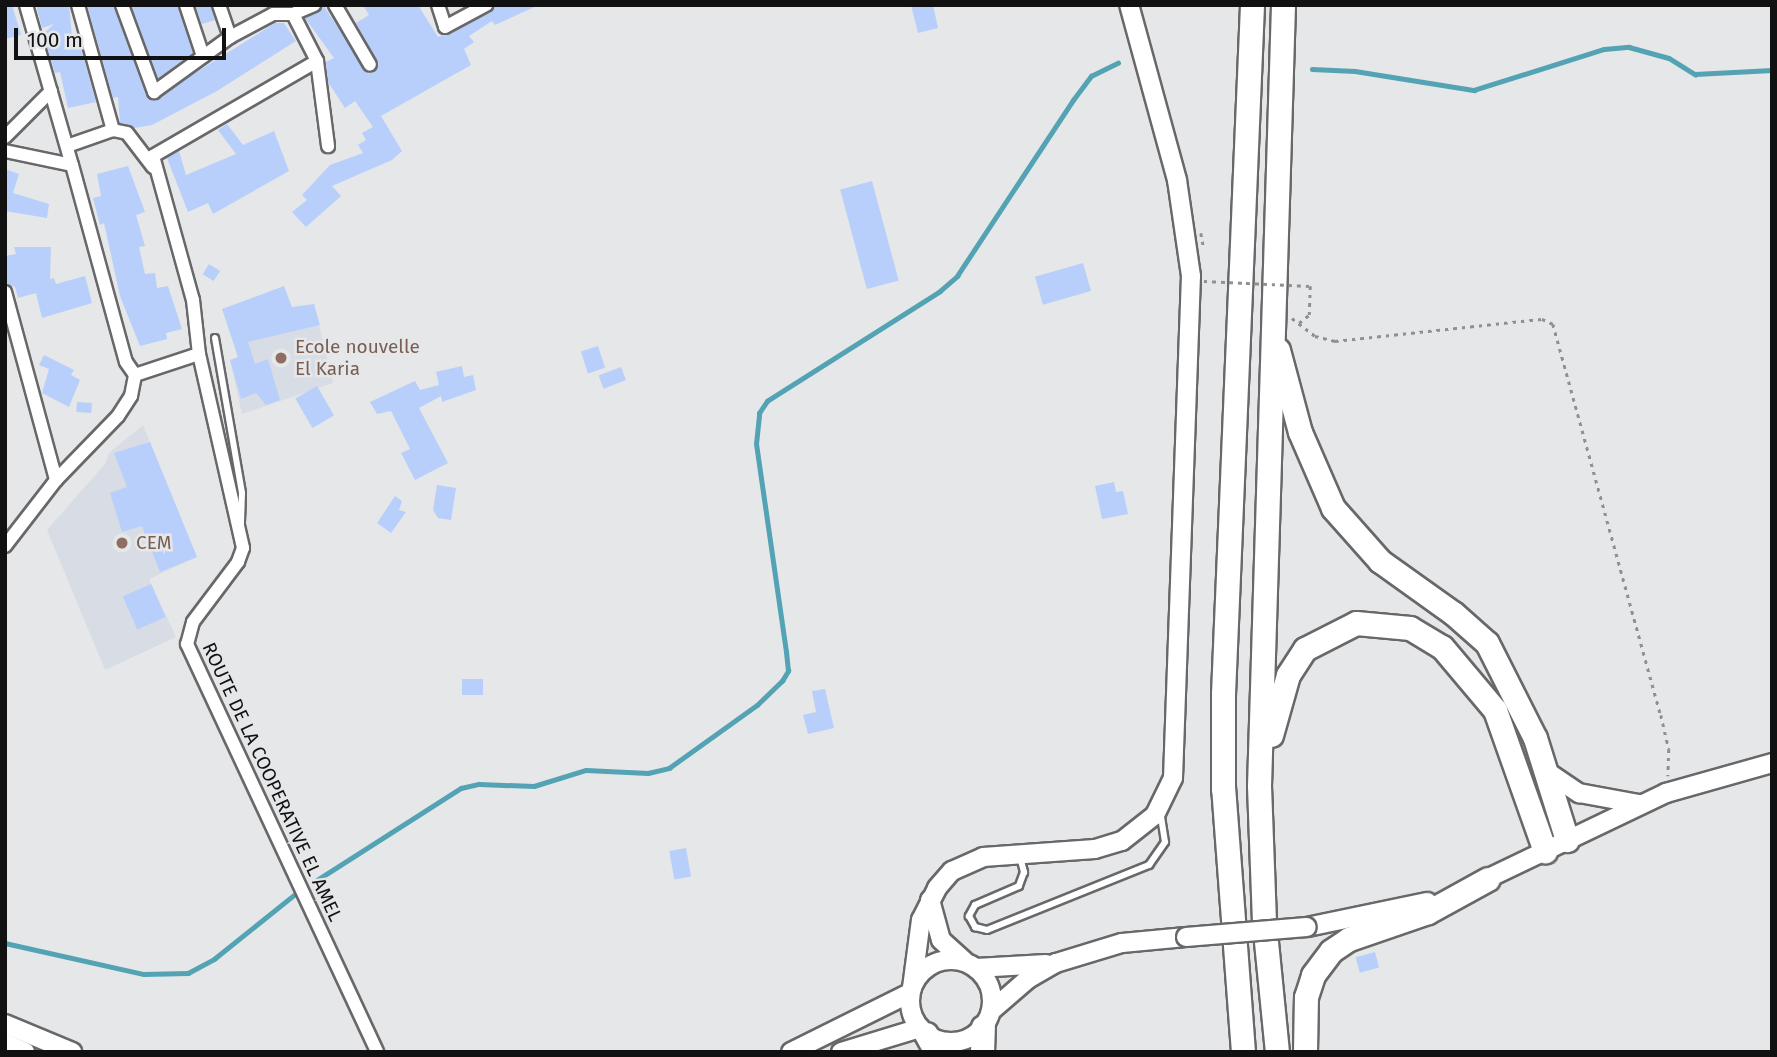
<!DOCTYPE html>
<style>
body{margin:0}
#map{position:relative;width:1777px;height:1057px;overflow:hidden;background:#e6e7e8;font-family:"Fira Sans",sans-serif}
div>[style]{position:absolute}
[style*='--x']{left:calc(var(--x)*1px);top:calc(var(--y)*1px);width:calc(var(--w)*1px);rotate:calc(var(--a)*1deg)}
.built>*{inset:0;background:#d8dce5}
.stream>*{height:4.5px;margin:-2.25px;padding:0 2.25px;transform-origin:2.25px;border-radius:2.25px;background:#53a3b4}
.building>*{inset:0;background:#b8cffb;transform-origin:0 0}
.path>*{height:2.5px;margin-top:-1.25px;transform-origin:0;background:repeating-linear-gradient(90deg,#909091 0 3.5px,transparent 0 8.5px)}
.roads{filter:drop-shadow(2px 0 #68686a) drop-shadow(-2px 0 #68686a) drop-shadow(0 2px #68686a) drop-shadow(0 -2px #68686a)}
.lane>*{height:6px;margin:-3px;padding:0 3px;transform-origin:3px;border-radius:3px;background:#fff}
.street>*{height:12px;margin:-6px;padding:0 6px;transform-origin:6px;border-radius:6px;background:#fff}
.secondary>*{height:18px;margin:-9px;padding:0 9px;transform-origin:9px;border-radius:9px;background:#fff}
.secondary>.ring{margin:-9px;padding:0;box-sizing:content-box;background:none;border:18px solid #fff;border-radius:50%}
.highway>*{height:23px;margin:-11.5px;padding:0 11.5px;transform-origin:11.5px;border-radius:11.5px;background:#fff}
.path-bridge>*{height:2.5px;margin-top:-1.25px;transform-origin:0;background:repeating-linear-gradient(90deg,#909091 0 3.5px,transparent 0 8.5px)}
.bridges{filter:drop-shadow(2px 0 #68686a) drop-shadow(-2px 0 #68686a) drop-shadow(0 2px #68686a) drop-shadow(0 -2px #68686a)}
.secondary-bridge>*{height:18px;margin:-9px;padding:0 9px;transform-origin:9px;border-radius:9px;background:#fff}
.dots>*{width:19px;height:19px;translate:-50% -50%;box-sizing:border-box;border:4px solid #e6e7e8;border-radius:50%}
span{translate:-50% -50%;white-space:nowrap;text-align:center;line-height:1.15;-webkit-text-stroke:5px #e6e7e8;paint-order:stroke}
.education-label{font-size:19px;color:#785e54}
.left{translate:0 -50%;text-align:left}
.street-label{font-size:19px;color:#111112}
.frame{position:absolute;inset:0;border:7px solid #111112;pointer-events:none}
.scale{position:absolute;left:14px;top:28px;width:212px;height:32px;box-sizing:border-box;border:4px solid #111112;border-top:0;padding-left:9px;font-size:21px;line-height:24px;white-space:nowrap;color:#111112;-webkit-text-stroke:5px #e6e7e8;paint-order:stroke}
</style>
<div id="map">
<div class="built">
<div style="clip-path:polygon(314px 304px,333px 383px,242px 414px,230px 360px,238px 357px,234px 345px,240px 342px,240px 322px)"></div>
<div style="clip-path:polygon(143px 425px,197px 557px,149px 579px,176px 637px,105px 670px,47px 530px,105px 464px,109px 453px)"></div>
</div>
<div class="stream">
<div style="--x:1312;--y:69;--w:43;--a:2.7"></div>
<div style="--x:1355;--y:71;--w:121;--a:9.1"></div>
<div style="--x:1474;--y:90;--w:136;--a:-17.5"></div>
<div style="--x:1604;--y:49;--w:25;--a:-5"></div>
<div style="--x:1629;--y:47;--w:41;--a:15.4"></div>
<div style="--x:1669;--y:58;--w:31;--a:32"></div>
<div style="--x:1695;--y:74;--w:77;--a:-3"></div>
<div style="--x:314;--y:882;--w:174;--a:-32.6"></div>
<div style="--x:461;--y:788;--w:18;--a:-13"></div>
<div style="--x:479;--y:784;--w:55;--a:2.1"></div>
<div style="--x:534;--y:786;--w:54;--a:-17.1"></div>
<div style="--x:586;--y:770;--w:62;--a:2.8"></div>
<div style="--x:648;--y:773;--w:22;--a:-13"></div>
<div style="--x:669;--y:768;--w:108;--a:-35.6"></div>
<div style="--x:757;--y:705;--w:35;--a:-44"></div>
<div style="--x:782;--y:681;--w:12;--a:-59"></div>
<div style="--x:788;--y:671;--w:19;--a:-96"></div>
<div style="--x:786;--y:652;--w:210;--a:-98.2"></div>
<div style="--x:756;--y:444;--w:31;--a:-84"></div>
<div style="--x:759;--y:413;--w:14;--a:-56"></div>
<div style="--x:767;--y:401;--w:205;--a:-32.4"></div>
<div style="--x:940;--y:291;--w:23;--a:-41"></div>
<div style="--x:957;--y:276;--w:211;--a:-56.6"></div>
<div style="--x:1073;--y:100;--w:30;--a:-53"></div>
<div style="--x:1091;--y:76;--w:30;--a:-26"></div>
<div style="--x:5;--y:943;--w:142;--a:12.6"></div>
<div style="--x:144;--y:974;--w:44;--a:-1.3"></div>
<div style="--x:188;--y:973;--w:30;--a:-28"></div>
<div style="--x:214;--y:959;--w:102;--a:-38.7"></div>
</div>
<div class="building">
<div style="clip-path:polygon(5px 5px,12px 5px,21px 35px,5px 39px)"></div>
<div style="clip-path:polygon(36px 5px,69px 5px,72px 36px,77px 35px,96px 102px,68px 108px,60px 72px,55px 73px,43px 34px,54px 24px,42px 28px)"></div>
<div style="clip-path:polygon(87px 5px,113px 5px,146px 95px,152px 100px,275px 23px,284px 23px,296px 41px,217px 91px,152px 125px,134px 128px,120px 123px,118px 97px,113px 98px)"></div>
<div style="clip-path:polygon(131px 5px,177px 5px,193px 53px,158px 78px)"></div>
<div style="clip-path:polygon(195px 5px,210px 5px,215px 20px,202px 24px)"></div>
<div style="clip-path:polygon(323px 5px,369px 74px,379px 64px,356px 23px,369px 15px,363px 5px,418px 5px,438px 37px,490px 13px,495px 5px,539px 5px,495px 25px,492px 21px,469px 36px,474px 42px,464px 49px,471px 65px,381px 116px,402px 151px,392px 160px,332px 186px,341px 196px,306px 227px,292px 212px,307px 200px,302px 195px,330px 165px,363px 153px,358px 145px,366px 140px,362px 133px,373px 127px,355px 101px,345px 108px,328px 82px,326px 62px,334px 58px,305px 18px)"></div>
<div style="clip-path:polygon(911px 5px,933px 5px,938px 28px,918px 33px)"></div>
<div style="clip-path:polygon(227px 124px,243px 145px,274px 131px,289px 171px,213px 214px,208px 203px,188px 212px,167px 158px,179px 151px,186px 175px,236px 154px,218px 130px)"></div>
<div style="clip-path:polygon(128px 166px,145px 212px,136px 215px,145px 246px,139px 247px,145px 274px,155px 273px,157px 288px,168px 286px,182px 329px,166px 333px,167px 339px,140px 346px,120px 296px,104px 223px,100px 225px,93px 198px,101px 196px,97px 174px)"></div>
<div style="clip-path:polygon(5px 169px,19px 174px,13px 193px,49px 204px,47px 218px,5px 211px)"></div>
<div style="left:872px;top:181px;width:103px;height:33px;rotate:75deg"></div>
<div style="clip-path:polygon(14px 247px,51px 247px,50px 279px,54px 278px,56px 284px,85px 276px,92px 303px,42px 318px,36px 293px,18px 298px,15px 287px,6px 283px,5px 256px,16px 254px)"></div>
<div style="left:1083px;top:263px;width:29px;height:50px;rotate:74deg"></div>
<div style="left:209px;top:264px;width:13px;height:12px;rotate:32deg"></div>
<div style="clip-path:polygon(284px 286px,292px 307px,314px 304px,320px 325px,248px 342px,255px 364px,268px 359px,280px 400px,266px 405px,256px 393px,241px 399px,230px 360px,238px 357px,222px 309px)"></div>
<div style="left:598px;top:346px;width:23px;height:18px;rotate:72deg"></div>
<div style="clip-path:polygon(44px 355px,74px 370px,71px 375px,80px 380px,69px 407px,42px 393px,49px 369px,39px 365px)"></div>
<div style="clip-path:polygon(462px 366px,464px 377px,473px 375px,476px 390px,442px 402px,441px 396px,419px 408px,448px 463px,415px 480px,401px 453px,410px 449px,391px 411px,377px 414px,370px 402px,415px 381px,420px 390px,439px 385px,436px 372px)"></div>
<div style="left:621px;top:367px;width:14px;height:24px;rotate:69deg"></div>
<div style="left:317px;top:386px;width:34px;height:25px;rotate:60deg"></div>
<div style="left:77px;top:402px;width:15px;height:10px;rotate:4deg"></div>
<div style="clip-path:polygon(150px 442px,197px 557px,160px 572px,142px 526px,122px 532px,110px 493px,127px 487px,114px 453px)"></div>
<div style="clip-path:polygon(1114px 482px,1116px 492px,1123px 491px,1128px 514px,1102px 519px,1095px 486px)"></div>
<div style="clip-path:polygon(437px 485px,456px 488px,451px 520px,438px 518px,433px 510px)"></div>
<div style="clip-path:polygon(395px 496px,402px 501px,399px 510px,406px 512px,391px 533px,377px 523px)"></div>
<div style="left:151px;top:584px;width:36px;height:31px;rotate:66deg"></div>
<div style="left:462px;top:679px;width:21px;height:16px"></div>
<div style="clip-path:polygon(825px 689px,834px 728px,808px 734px,803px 715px,816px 712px,812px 691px)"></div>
<div style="left:686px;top:848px;width:29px;height:17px;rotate:80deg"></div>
<div style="left:1375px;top:952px;width:16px;height:20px;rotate:75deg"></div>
</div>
<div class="path">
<div style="--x:1201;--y:233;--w:17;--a:80"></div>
<div style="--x:1292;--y:318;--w:29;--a:38"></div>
<div style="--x:1315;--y:336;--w:21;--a:14"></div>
<div style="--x:1335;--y:341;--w:208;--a:-6.1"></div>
<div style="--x:1542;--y:319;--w:12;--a:24"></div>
<div style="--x:1553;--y:324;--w:406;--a:74.6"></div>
<div style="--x:1661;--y:715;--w:35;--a:77"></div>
<div style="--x:1669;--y:749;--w:27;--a:92"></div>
<div style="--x:1299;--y:323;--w:13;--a:-39"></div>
<div style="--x:1309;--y:315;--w:29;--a:-88"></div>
</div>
<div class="roads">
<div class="lane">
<div style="--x:215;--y:338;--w:157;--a:80.1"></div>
<div style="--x:242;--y:493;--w:30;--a:92"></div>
<div style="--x:1020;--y:857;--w:16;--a:75"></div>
<div style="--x:1024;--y:872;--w:15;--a:110"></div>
<div style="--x:1019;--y:886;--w:48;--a:156.6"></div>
<div style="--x:975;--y:905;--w:13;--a:119"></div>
<div style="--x:969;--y:916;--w:13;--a:61"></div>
<div style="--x:975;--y:927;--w:12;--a:14"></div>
<div style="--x:987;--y:930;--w:175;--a:-21.9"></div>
<div style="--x:1149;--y:865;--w:28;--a:-55"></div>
<div style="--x:1165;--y:842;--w:31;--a:-99"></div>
</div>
<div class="street">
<div style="--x:26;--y:5;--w:166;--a:74"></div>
<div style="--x:78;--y:5;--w:130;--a:74.4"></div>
<div style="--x:113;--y:130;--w:14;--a:12"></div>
<div style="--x:127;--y:133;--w:43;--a:52.6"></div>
<div style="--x:122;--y:5;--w:93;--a:69.8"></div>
<div style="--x:154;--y:92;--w:94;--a:-35.9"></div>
<div style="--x:230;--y:37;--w:49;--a:-28.1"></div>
<div style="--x:273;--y:14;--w:20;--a:0"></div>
<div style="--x:293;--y:14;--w:23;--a:-23"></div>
<div style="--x:186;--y:5;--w:54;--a:71.6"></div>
<div style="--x:219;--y:5;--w:34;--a:71"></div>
<div style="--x:335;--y:5;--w:69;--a:59.7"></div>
<div style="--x:438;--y:5;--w:23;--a:72"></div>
<div style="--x:445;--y:27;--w:47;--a:-28.2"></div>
<div style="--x:293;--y:14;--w:53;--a:62.9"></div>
<div style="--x:317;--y:61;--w:190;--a:149.9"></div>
<div style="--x:153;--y:156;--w:149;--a:74.5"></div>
<div style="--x:193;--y:300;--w:54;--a:83.7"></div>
<div style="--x:199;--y:354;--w:199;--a:77.2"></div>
<div style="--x:243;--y:548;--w:15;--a:110"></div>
<div style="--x:238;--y:562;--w:75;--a:126.9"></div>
<div style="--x:193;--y:622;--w:23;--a:105"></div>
<div style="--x:187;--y:644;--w:450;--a:65"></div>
<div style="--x:317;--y:61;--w:86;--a:82.6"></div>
<div style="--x:5;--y:137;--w:65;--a:-45"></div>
<div style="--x:67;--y:146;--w:49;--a:-19.2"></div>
<div style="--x:5;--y:151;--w:68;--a:11.8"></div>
<div style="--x:72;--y:165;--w:204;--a:74.7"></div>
<div style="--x:126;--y:362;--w:16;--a:55"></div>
<div style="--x:5;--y:292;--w:195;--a:74.8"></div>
<div style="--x:5;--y:546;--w:83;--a:-52.3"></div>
<div style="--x:56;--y:480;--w:89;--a:-45.9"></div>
<div style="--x:118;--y:416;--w:24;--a:-57"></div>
<div style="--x:131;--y:396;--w:21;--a:-79"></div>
<div style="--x:135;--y:375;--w:67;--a:-18.2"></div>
</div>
<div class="secondary">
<div style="--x:1546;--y:771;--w:40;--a:34"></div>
<div style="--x:1579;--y:793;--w:61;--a:10.4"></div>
<div style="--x:1476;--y:884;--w:211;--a:-25.6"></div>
<div style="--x:1666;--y:793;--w:110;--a:-15.8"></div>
<div style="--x:930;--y:900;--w:41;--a:74.6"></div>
<div style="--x:941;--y:940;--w:31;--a:42"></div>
<div style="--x:1307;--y:927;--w:123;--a:-11.8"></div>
<div class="ring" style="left:910px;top:960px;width:64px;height:64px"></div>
<div style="--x:976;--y:968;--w:70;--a:-3.3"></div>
<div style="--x:912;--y:988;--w:69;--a:-82.5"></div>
<div style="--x:921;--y:920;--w:36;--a:-63"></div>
<div style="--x:937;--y:888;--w:23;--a:-49"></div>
<div style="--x:952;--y:871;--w:34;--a:-24"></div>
<div style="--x:983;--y:857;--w:112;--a:-4.1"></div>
<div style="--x:1095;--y:849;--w:28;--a:-17"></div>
<div style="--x:1122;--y:841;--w:42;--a:-38.2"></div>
<div style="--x:1155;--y:815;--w:41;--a:-64.1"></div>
<div style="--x:1173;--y:778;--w:502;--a:-87.95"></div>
<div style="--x:1191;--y:276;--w:97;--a:-98.3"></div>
<div style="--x:1177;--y:180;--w:181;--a:-105.3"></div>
<div style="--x:991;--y:1011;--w:49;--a:-40.9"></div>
<div style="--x:1028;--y:979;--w:32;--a:-30"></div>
<div style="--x:1056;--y:963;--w:69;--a:-16.9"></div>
<div style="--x:1122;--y:943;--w:64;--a:-5.4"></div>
<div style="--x:5;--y:1024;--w:73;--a:22.7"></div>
<div style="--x:5;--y:1043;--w:22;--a:24"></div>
<div style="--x:791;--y:1052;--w:133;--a:-26.4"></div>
<div style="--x:841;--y:1052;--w:83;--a:-16.9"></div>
</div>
<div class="highway">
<div style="--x:1278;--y:350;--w:85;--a:75"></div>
<div style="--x:1300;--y:432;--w:83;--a:66.5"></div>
<div style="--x:1333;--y:508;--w:71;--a:48.4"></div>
<div style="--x:1380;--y:561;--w:90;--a:35.5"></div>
<div style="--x:1453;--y:613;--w:45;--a:41.4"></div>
<div style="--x:1487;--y:643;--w:106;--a:63.2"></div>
<div style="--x:1535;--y:738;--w:107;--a:72.6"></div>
<div style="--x:1271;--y:735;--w:62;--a:-74.2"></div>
<div style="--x:1288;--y:675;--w:31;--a:-57"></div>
<div style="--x:1305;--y:649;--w:57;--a:-27"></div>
<div style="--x:1356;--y:623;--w:54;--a:5.3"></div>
<div style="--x:1410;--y:628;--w:37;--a:31"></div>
<div style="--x:1442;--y:647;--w:82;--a:49.9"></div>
<div style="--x:1495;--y:710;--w:150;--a:70.5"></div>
<div style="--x:926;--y:1034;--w:21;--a:61"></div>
<div style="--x:982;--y:1052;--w:25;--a:-88"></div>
<div style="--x:1243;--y:1052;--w:264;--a:-94.3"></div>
<div style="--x:1223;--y:789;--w:95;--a:-90"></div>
<div style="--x:1223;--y:694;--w:690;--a:-87.59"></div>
<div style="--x:1277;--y:1052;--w:131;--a:-95.7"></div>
<div style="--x:1264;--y:922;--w:136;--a:-92.1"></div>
<div style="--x:1259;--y:786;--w:781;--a:-88.24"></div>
<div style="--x:1305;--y:1052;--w:55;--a:-89"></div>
<div style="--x:1306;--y:997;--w:23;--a:-72"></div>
<div style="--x:1313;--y:975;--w:30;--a:-53"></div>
<div style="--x:1331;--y:951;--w:22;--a:-34"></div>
<div style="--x:1349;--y:939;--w:83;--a:-18.9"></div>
<div style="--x:1428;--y:912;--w:68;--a:-28.8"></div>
</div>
</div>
<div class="path-bridge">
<div style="--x:1204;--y:281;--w:106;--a:2.7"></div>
</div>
<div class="bridges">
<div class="secondary-bridge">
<div style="--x:1186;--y:937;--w:121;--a:-4.7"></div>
</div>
</div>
<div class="dots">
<div style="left:281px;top:358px;background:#8d6e63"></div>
<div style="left:122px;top:543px;background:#8d6e63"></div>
</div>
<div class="education-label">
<span class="left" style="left:295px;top:358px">Ecole nouvelle<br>El Karia</span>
<span class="left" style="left:136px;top:543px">CEM</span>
</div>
<div class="street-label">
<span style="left:272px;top:782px;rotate:65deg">ROUTE DE LA COOPERATIVE EL AMEL</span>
</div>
<div class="frame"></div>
<div class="scale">100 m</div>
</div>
